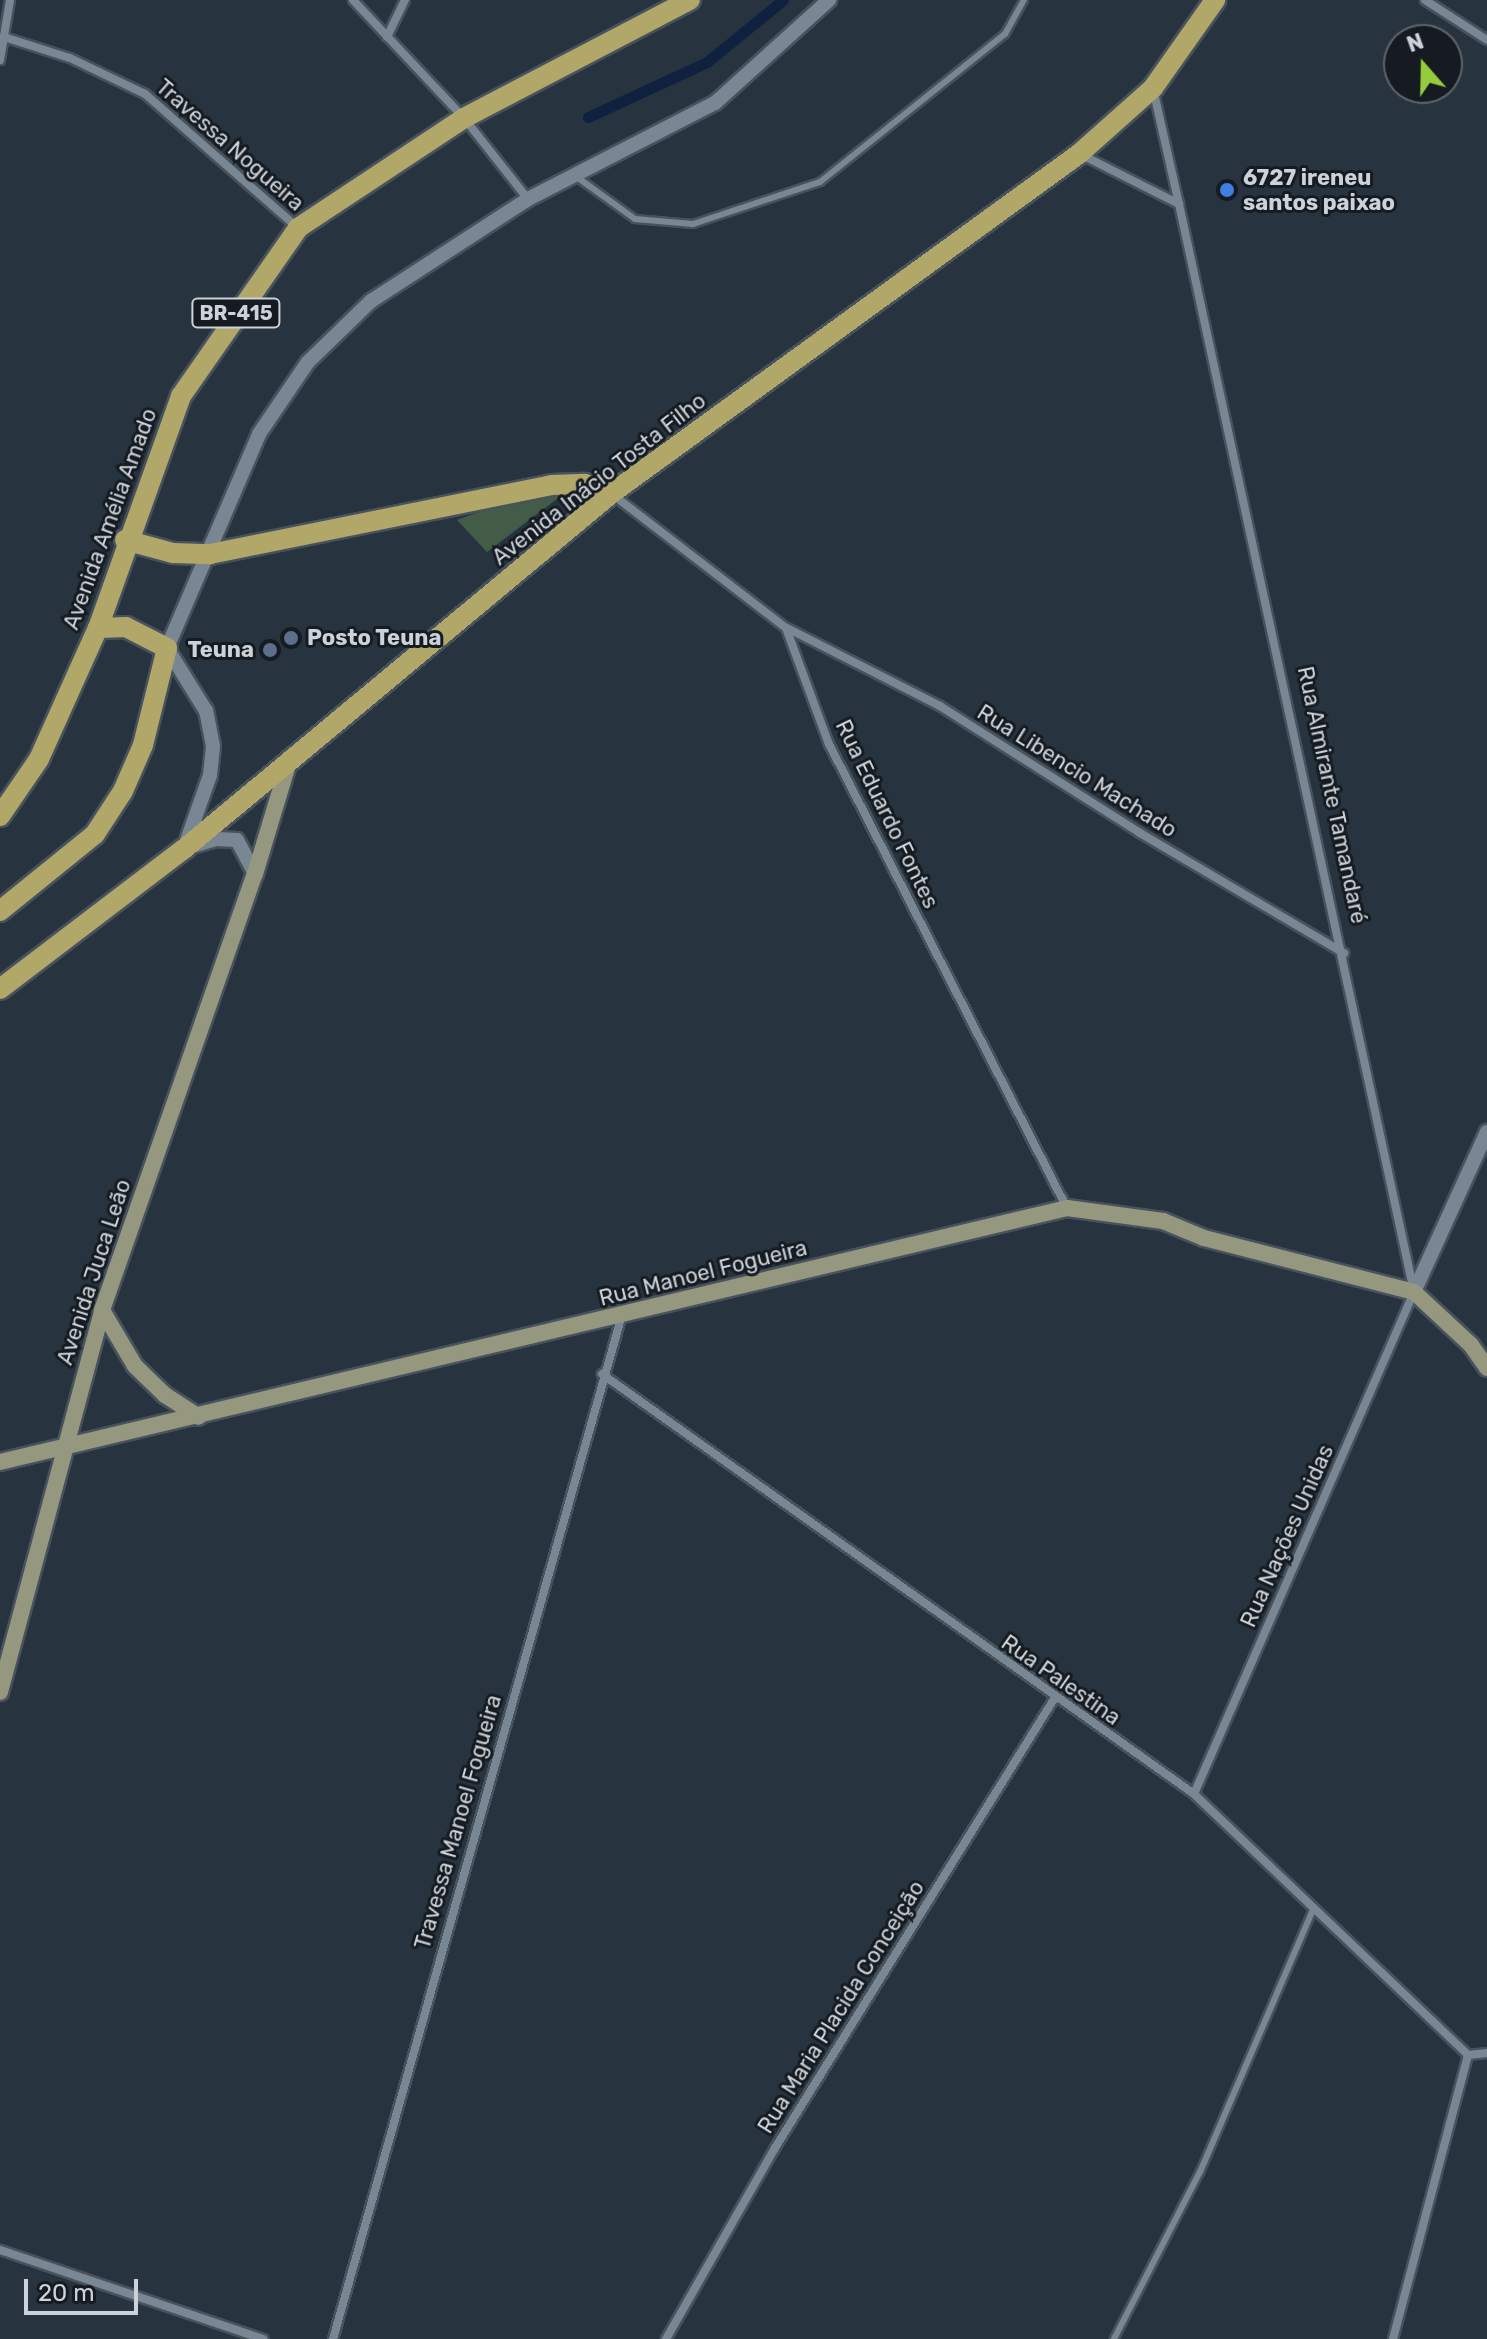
<!DOCTYPE html>
<meta charset="utf-8">
<style>
body{margin:0}
#map{position:relative;width:1487px;height:2339px;overflow:hidden;background:#273440;font-family:Rubik,sans-serif}
div>[style]{position:absolute}
[style*='--x']{left:calc(var(--x)*1px);top:calc(var(--y)*1px);width:calc(var(--w)*1px);rotate:calc(var(--a)*1deg)}
.green>*{inset:0;background:#435c47}
.stream>*{height:11px;margin:-5.5px;padding:0 5.5px;transform-origin:5.5px;border-radius:5.5px;background:#0f213f}
.roads{filter:drop-shadow(2px 0 #48525c) drop-shadow(-2px 0 #48525c) drop-shadow(0 2px #48525c) drop-shadow(0 -2px #48525c)}
.service>*{height:6px;margin:-3px;padding:0 3px;transform-origin:3px;border-radius:3px;background:#798795}
.minor>*{height:8px;margin:-4px;padding:0 4px;transform-origin:4px;border-radius:4px;background:#798795}
.tertiary>*{height:14px;margin:-7px;padding:0 7px;transform-origin:7px;border-radius:7px;background:#798795}
.secondary>*{height:16px;margin:-8px;padding:0 8px;transform-origin:8px;border-radius:8px;background:#95977f}
.primary>*{height:20px;margin:-10px;padding:0 10px;transform-origin:10px;border-radius:10px;background:#b0a769}
.dots>*{width:22px;height:22px;translate:-50% -50%;box-sizing:border-box;border:4px solid #151b20;border-radius:50%}
span{translate:-50% -50%;white-space:nowrap;text-align:center;line-height:1.15;-webkit-text-stroke:6px #151b20;paint-order:stroke}
.shield-label span{padding:2px 6px;background:#151b20;border:2px solid;border-radius:6px;-webkit-text-stroke-width:0}
.shield-label{font-size:20px;color:#cbd2da;font-weight:700}
.street-label{font-size:22px;color:#cbd2da}
.poi-label{font-size:22px;color:#cbd2da;font-weight:700}
.left{translate:0 -50%;text-align:left}
.right{translate:-100% -50%;text-align:right}
.north{position:absolute;left:1383px;top:24px;width:80px;height:80px;box-sizing:border-box;background:#151b20;border:2px solid #5e646a;border-radius:50%;rotate:340deg;font-size:22px;font-weight:700;line-height:32px;text-align:center;color:#cbd2da}
.north::after{content:'';display:block;margin:auto;width:28px;height:36px;background:#95cc3b;clip-path:polygon(50% 0,100% 100%,50% 72%,0 100%)}
.scale{position:absolute;left:24px;top:2279px;width:114px;height:36px;box-sizing:border-box;border:4px solid #cbd2da;border-top:0;padding-left:10px;font-size:24px;line-height:28px;white-space:nowrap;color:#cbd2da;-webkit-text-stroke:6px #151b20;paint-order:stroke}
</style>
<div id="map">
<div class="green">
<div style="clip-path:polygon(566px 492px,487px 552px,457px 520px,523px 496px)"></div>
</div>
<div class="stream">
<div style="--x:588;--y:117;--w:131;--a:-24.8"></div>
<div style="--x:707;--y:62;--w:98;--a:-39.2"></div>
</div>
<div class="roads">
<div class="service">
<div style="--x:574;--y:175;--w:75;--a:35.8"></div>
<div style="--x:635;--y:219;--w:58;--a:4.9"></div>
<div style="--x:693;--y:224;--w:134;--a:-18.3"></div>
<div style="--x:820;--y:182;--w:237;--a:-38.7"></div>
<div style="--x:1005;--y:34;--w:39;--a:-61"></div>
<div style="--x:1114;--y:2339;--w:188;--a:-62.8"></div>
<div style="--x:1200;--y:2172;--w:286;--a:-66.7"></div>
</div>
<div class="minor">
<div style="--x:353;--y:0;--w:162;--a:46.8"></div>
<div style="--x:464;--y:118;--w:103;--a:51.7"></div>
<div style="--x:1425;--y:0;--w:74;--a:32.8"></div>
<div style="--x:4;--y:37;--w:69;--a:17.7"></div>
<div style="--x:70;--y:58;--w:83;--a:25.6"></div>
<div style="--x:145;--y:94;--w:202;--a:41.2"></div>
<div style="--x:387;--y:37;--w:41;--a:-64.1"></div>
<div style="--x:0;--y:60;--w:61;--a:-80.5"></div>
<div style="--x:1082;--y:155;--w:109;--a:26.8"></div>
<div style="--x:1179;--y:204;--w:118;--a:-102.7"></div>
<div style="--x:1179;--y:204;--w:1113;--a:77.81"></div>
<div style="--x:1414;--y:1292;--w:548;--a:113.67"></div>
<div style="--x:612;--y:494;--w:220;--a:37.6"></div>
<div style="--x:786;--y:628;--w:124;--a:69.7"></div>
<div style="--x:829;--y:744;--w:521;--a:62.85"></div>
<div style="--x:787;--y:628;--w:172;--a:27"></div>
<div style="--x:940;--y:706;--w:237;--a:32.4"></div>
<div style="--x:1140;--y:833;--w:237;--a:30.5"></div>
<div style="--x:602;--y:1374;--w:726;--a:35.35"></div>
<div style="--x:1194;--y:1794;--w:378;--a:43.6"></div>
<div style="--x:1468;--y:2055;--w:19;--a:-6"></div>
<div style="--x:0;--y:2250;--w:278;--a:18.7"></div>
<div style="--x:333;--y:2339;--w:1064;--a:-74.24"></div>
<div style="--x:666;--y:2339;--w:220;--a:-60.3"></div>
<div style="--x:775;--y:2148;--w:529;--a:-58.14"></div>
<div style="--x:1393;--y:2339;--w:294;--a:-75.2"></div>
</div>
<div class="tertiary">
<div style="--x:192;--y:846;--w:25;--a:-16"></div>
<div style="--x:216;--y:839;--w:21;--a:3"></div>
<div style="--x:237;--y:840;--w:38;--a:62"></div>
<div style="--x:184;--y:849;--w:78;--a:-70.6"></div>
<div style="--x:210;--y:775;--w:29;--a:-84"></div>
<div style="--x:213;--y:746;--w:36;--a:-101"></div>
<div style="--x:206;--y:711;--w:74;--a:-121.8"></div>
<div style="--x:167;--y:648;--w:233;--a:-66.7"></div>
<div style="--x:259;--y:434;--w:87;--a:-55.8"></div>
<div style="--x:308;--y:362;--w:88;--a:-44.1"></div>
<div style="--x:371;--y:301;--w:187;--a:-33"></div>
<div style="--x:528;--y:199;--w:210;--a:-27.2"></div>
<div style="--x:715;--y:103;--w:154;--a:-42.1"></div>
<div style="--x:1414;--y:1292;--w:176;--a:-65.5"></div>
</div>
<div class="secondary">
<div style="--x:102;--y:1310;--w:65;--a:59.5"></div>
<div style="--x:135;--y:1366;--w:42;--a:44"></div>
<div style="--x:165;--y:1395;--w:40;--a:32.9"></div>
<div style="--x:0;--y:1462;--w:1097;--a:-13.39"></div>
<div style="--x:1067;--y:1208;--w:97;--a:7.7"></div>
<div style="--x:1163;--y:1221;--w:44;--a:22.5"></div>
<div style="--x:1204;--y:1238;--w:217;--a:14.4"></div>
<div style="--x:1414;--y:1292;--w:78;--a:42.9"></div>
<div style="--x:1471;--y:1345;--w:28;--a:55"></div>
<div style="--x:0;--y:1692;--w:395;--a:-75"></div>
<div style="--x:102;--y:1310;--w:462;--a:-70.7"></div>
<div style="--x:255;--y:874;--w:121;--a:-73.2"></div>
</div>
<div class="primary">
<div style="--x:125;--y:540;--w:50;--a:15.2"></div>
<div style="--x:173;--y:553;--w:37;--a:2"></div>
<div style="--x:210;--y:554;--w:349;--a:-11.4"></div>
<div style="--x:552;--y:485;--w:33;--a:-2"></div>
<div style="--x:585;--y:484;--w:28;--a:18"></div>
<div style="--x:0;--y:816;--w:69;--a:-55.6"></div>
<div style="--x:39;--y:759;--w:144;--a:-65.8"></div>
<div style="--x:98;--y:628;--w:246;--a:-70.3"></div>
<div style="--x:181;--y:396;--w:205;--a:-55.1"></div>
<div style="--x:298;--y:228;--w:199;--a:-33.5"></div>
<div style="--x:464;--y:118;--w:255;--a:-27.6"></div>
<div style="--x:0;--y:911;--w:122;--a:-39"></div>
<div style="--x:95;--y:834;--w:51;--a:-56.9"></div>
<div style="--x:123;--y:791;--w:50;--a:-66.5"></div>
<div style="--x:143;--y:745;--w:100;--a:-76.1"></div>
<div style="--x:167;--y:648;--w:46;--a:-152.9"></div>
<div style="--x:126;--y:627;--w:28;--a:178"></div>
<div style="--x:0;--y:989;--w:231;--a:-37.3"></div>
<div style="--x:184;--y:849;--w:557;--a:-39.75"></div>
<div style="--x:612;--y:493;--w:577;--a:-35.98"></div>
<div style="--x:1079;--y:154;--w:99;--a:-41.7"></div>
<div style="--x:1153;--y:88;--w:108;--a:-54.8"></div>
</div>
</div>
<div class="dots">
<div style="left:1227px;top:190px;background:#3f7fe0"></div>
<div style="left:291px;top:638px;background:#5c6f8a"></div>
<div style="left:270px;top:650px;background:#5c6f8a"></div>
</div>
<div class="shield-label">
<span style="left:236px;top:313px">BR-415</span>
</div>
<div class="street-label">
<span style="left:230px;top:145px;rotate:41deg">Travessa Nogueira</span>
<span style="left:599px;top:479px;rotate:-38deg">Avenida Inácio Tosta Filho</span>
<span style="left:110px;top:519px;rotate:-70deg">Avenida Amélia Amado</span>
<span style="left:1077px;top:771px;rotate:32deg">Rua Libencio Machado</span>
<span style="left:1332px;top:795px;rotate:78deg">Rua Almirante Tamandaré</span>
<span style="left:887px;top:814px;rotate:64deg">Rua Eduardo Fontes</span>
<span style="left:94px;top:1272px;rotate:-72deg">Avenida Juca Leão</span>
<span style="left:703px;top:1273px;rotate:-14deg">Rua Manoel Fogueira</span>
<span style="left:1287px;top:1536px;rotate:-66deg">Rua Nações Unidas</span>
<span style="left:1061px;top:1680px;rotate:35deg">Rua Palestina</span>
<span style="left:458px;top:1822px;rotate:-74deg">Travessa Manoel Fogueira</span>
<span style="left:841px;top:2007px;rotate:-58deg">Rua Maria Placida Conceição</span>
</div>
<div class="poi-label">
<span class="left" style="left:1243px;top:190px">6727 ireneu<br>santos paixao</span>
<span class="left" style="left:307px;top:638px">Posto Teuna</span>
<span class="right" style="left:254px;top:650px">Teuna</span>
</div>
<div class="north">N</div>
<div class="scale">20 m</div>
</div>
